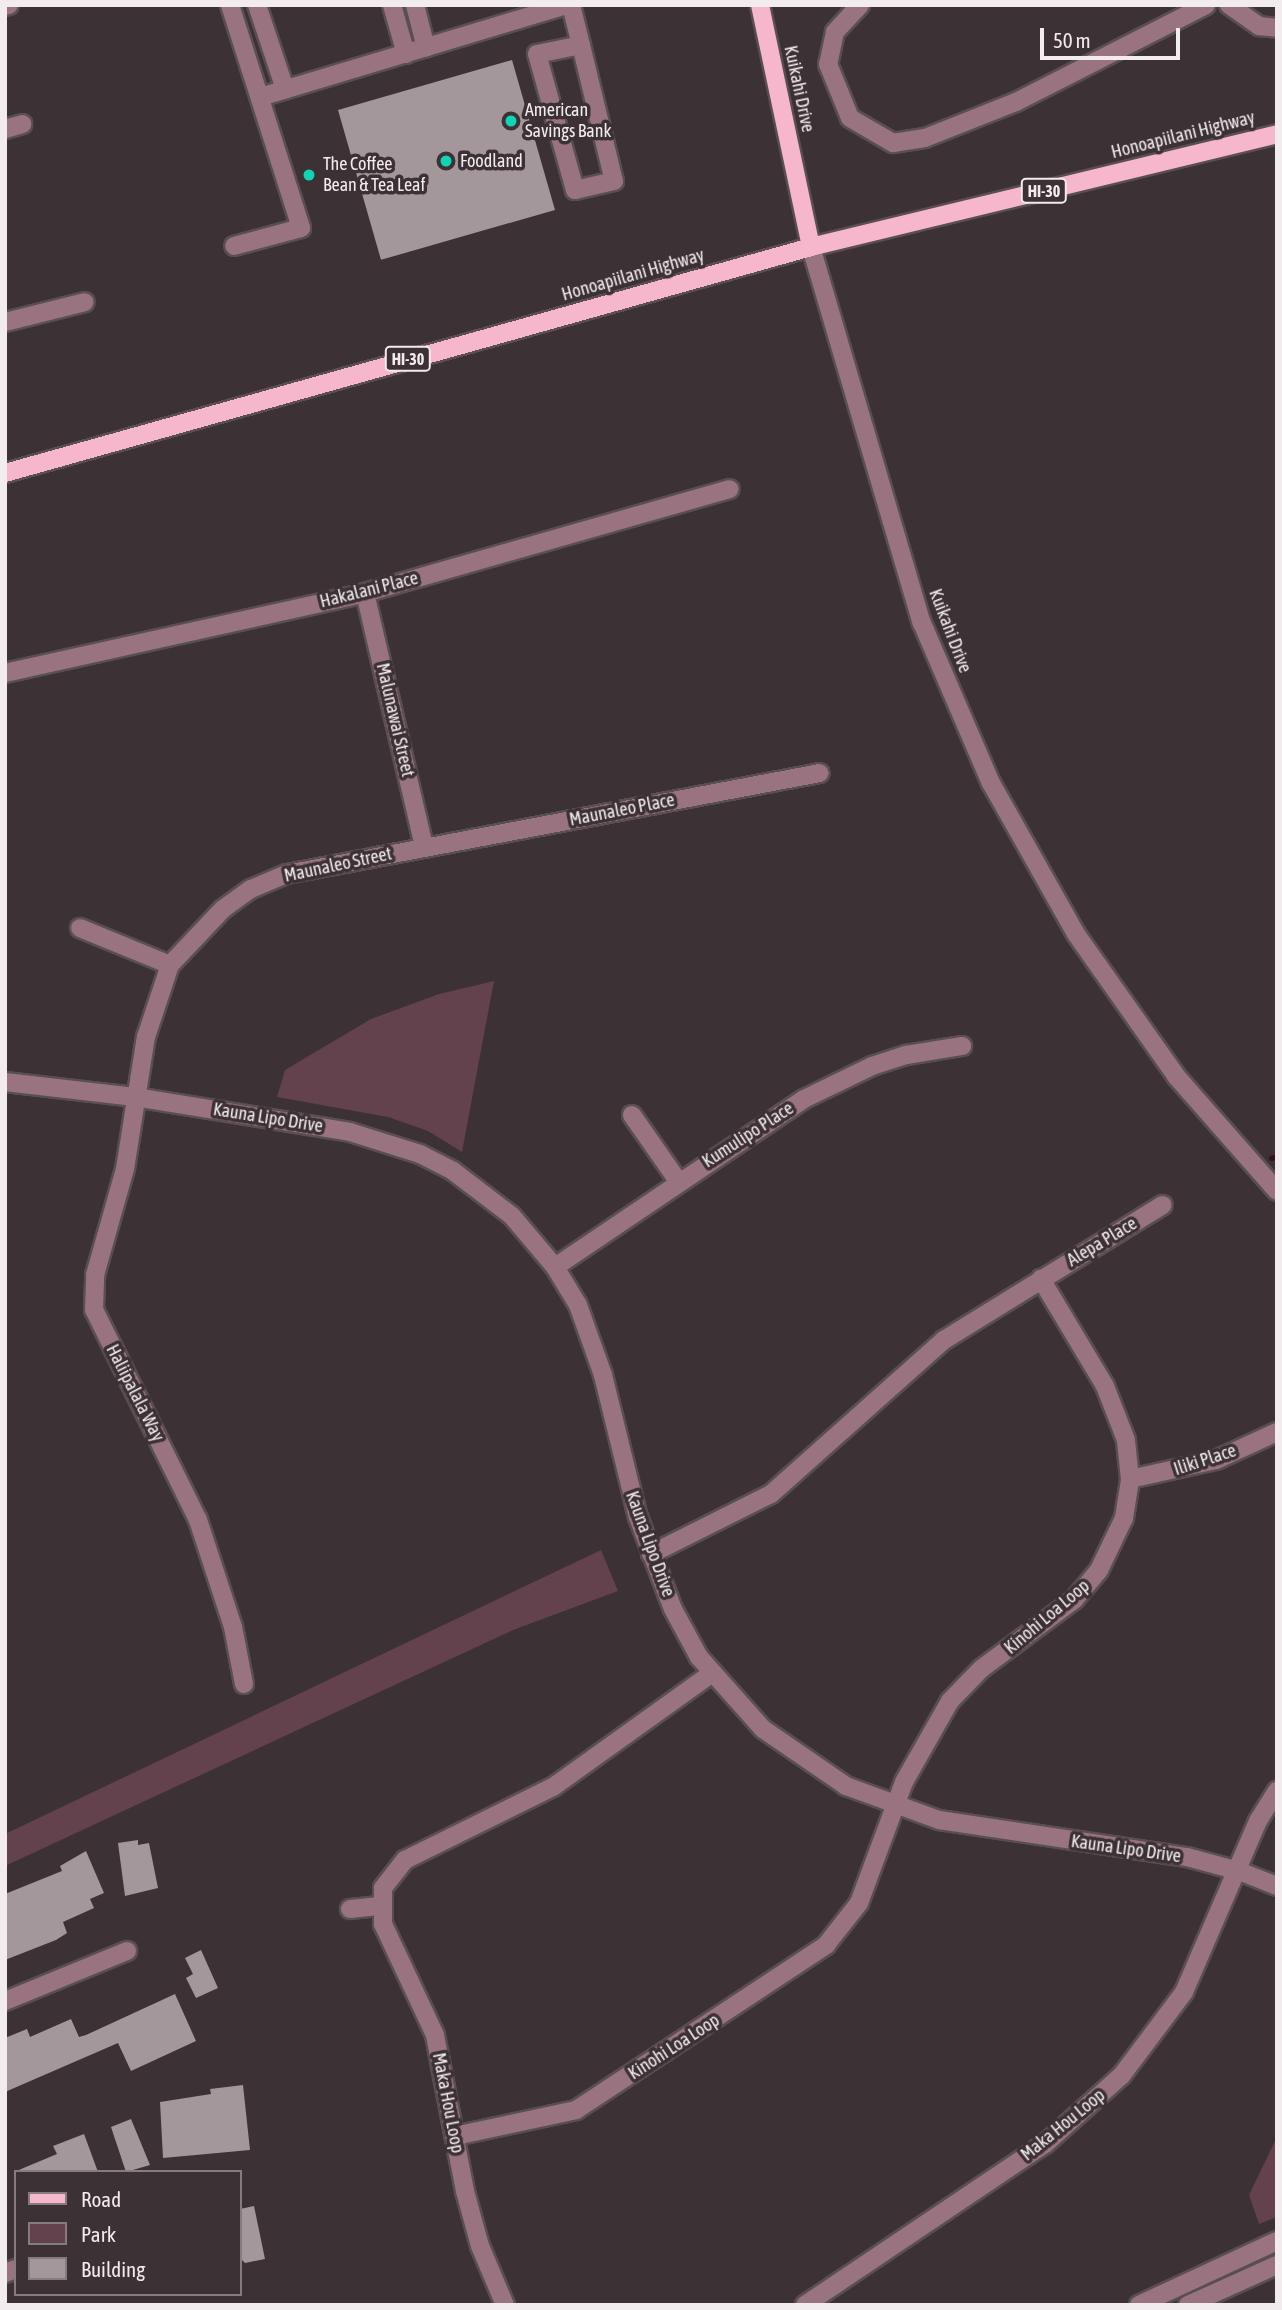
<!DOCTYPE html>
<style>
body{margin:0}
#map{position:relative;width:1282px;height:2310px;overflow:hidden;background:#3c3135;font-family:"Asap Condensed",sans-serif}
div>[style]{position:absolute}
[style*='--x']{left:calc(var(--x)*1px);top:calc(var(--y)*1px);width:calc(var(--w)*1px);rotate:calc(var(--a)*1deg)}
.green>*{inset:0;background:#63414d}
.stream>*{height:5px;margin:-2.5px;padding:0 2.5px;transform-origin:2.5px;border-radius:2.5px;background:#331220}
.building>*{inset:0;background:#a4979b;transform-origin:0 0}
.roads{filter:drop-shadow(2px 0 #594f53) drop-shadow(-2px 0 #594f53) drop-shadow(0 2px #594f53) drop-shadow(0 -2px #594f53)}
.minor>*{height:18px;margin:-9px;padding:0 9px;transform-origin:9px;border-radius:9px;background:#9a7381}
.major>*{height:18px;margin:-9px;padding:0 9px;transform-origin:9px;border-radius:9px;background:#f6b6cc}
.dots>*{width:19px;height:19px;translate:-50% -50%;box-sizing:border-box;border:4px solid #3c3135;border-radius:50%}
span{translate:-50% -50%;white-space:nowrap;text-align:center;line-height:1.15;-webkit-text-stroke:7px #3c3135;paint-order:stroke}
.shield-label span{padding:2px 5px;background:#3c3135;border:2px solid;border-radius:5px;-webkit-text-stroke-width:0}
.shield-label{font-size:16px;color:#f3ecee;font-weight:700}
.street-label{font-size:18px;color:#f3ecee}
.poi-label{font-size:18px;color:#f3ecee}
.left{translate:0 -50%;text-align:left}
.frame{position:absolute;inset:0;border:7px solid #f3ecee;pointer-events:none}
.legend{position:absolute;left:14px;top:2170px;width:228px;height:126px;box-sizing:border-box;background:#3c3135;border:2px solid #857c7f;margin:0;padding:9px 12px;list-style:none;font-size:21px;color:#f3ecee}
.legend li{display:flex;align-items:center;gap:14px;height:35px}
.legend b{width:35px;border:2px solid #857c7f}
.scale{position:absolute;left:1040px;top:28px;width:140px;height:32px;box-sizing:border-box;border:4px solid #f3ecee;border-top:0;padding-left:9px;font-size:21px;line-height:24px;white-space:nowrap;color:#f3ecee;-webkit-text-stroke:5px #3c3135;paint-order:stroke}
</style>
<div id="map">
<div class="green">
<div style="clip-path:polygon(494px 981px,462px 1152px,428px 1131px,388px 1117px,277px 1097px,285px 1070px,371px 1019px,439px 994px)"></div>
<div style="clip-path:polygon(601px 1550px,618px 1591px,513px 1630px,5px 1866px,5px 1834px)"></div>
<div style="clip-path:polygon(1277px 2137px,1277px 2217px,1259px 2224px,1249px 2195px)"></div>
</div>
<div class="stream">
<div style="--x:1271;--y:1158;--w:6;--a:-18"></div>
</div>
<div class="building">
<div style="left:512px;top:60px;width:156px;height:181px;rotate:74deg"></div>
<div style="clip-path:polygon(138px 1840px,138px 1845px,149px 1843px,158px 1888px,125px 1896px,118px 1843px)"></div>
<div style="clip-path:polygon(86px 1851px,104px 1893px,90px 1899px,94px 1908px,63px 1922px,67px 1933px,56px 1940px,5px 1960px,5px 1894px,62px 1871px,60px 1866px)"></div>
<div style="clip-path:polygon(201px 1950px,218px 1988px,196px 1998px,186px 1978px,193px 1974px,185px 1958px)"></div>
<div style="clip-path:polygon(175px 1994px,196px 2041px,131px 2071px,118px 2043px,5px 2092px,5px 2038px,27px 2029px,30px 2037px,71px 2019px,79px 2037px,86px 2035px)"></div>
<div style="clip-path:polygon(243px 2085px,250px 2150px,163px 2158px,160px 2102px,211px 2094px,210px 2089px)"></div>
<div style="clip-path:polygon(131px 2119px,150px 2165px,126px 2172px,111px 2127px)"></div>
<div style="clip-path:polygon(84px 2134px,98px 2172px,14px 2172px,57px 2154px,53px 2146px)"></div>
<div style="clip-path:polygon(254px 2206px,265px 2259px,245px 2263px,240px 2258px,240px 2209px)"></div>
</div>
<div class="roads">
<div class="minor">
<div style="--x:230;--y:5;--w:234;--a:72.3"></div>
<div style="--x:301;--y:228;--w:69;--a:165"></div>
<div style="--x:257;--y:5;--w:89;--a:71.6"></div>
<div style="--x:392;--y:5;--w:51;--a:74.1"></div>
<div style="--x:415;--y:5;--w:44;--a:75.7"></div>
<div style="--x:571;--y:5;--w:41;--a:76"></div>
<div style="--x:581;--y:45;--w:140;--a:76.4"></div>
<div style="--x:614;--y:181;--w:40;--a:167"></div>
<div style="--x:575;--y:190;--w:141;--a:-105.6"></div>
<div style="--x:537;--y:54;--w:45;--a:-11.6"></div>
<div style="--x:860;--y:5;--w:37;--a:133"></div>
<div style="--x:835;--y:32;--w:33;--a:102"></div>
<div style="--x:828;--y:64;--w:58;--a:67.8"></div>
<div style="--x:850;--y:118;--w:50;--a:30.2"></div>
<div style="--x:893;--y:143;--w:32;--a:-9"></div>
<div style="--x:925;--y:138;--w:98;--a:-21.6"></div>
<div style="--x:1016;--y:102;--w:213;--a:-27"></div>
<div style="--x:1229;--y:5;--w:37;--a:35"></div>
<div style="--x:1259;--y:26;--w:18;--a:6"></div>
<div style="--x:5;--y:6;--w:4;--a:-14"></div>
<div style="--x:260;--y:97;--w:320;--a:-16.7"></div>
<div style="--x:5;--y:129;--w:18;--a:-16"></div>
<div style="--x:811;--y:247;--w:392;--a:73.6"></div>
<div style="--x:922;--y:623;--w:174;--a:66.7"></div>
<div style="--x:991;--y:783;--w:173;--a:60.6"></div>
<div style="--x:1076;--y:934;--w:174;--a:54.8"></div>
<div style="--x:1176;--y:1076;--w:153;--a:48.7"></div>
<div style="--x:5;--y:322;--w:82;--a:-14"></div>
<div style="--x:365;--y:593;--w:261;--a:76.9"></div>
<div style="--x:5;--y:673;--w:369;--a:-12.5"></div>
<div style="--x:365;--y:593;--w:379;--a:-15.9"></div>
<div style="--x:80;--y:928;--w:97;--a:22.3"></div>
<div style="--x:5;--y:1082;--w:131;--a:6.6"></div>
<div style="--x:135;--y:1097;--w:218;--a:9.2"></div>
<div style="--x:350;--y:1132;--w:73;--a:17.4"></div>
<div style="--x:420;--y:1154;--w:37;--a:27"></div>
<div style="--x:453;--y:1171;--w:74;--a:37.3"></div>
<div style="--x:512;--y:1216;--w:67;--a:49.9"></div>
<div style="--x:555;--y:1267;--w:44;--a:58.8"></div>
<div style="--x:578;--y:1305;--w:74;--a:70.3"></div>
<div style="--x:603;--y:1375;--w:146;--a:76.2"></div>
<div style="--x:638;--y:1517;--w:98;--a:69.2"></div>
<div style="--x:673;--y:1609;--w:55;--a:61.6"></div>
<div style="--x:699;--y:1657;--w:96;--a:48.4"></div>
<div style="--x:763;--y:1729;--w:101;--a:34.5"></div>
<div style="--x:846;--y:1786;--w:99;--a:20.1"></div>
<div style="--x:939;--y:1820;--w:251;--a:8.5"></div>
<div style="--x:1187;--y:1857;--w:54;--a:15.1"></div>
<div style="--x:1239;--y:1871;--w:41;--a:21.5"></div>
<div style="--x:632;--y:1115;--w:80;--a:55.1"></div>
<div style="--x:555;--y:1267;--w:300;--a:-34"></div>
<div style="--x:804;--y:1099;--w:76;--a:-25.9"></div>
<div style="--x:872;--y:1066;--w:36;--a:-18"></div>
<div style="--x:906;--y:1055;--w:57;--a:-9.1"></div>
<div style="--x:1130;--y:1479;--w:88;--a:-12.5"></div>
<div style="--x:1216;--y:1460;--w:67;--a:-24.7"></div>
<div style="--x:651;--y:1554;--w:134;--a:-26.6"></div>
<div style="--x:771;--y:1494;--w:232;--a:-41.7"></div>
<div style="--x:944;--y:1340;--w:257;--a:-31.7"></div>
<div style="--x:244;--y:1684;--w:58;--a:-100.9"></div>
<div style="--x:233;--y:1627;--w:113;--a:-108.1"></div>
<div style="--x:198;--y:1520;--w:234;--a:-116.3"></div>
<div style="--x:94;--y:1310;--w:35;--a:-88"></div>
<div style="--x:95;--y:1275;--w:110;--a:-74.2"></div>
<div style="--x:125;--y:1169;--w:134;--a:-81"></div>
<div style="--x:146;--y:1037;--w:76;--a:-71.6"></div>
<div style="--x:170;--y:965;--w:77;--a:-46.6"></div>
<div style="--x:223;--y:909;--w:34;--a:-36"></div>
<div style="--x:251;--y:889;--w:39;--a:-23"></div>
<div style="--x:287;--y:874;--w:542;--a:-10.73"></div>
<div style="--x:350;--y:1909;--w:30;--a:-6"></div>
<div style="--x:5;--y:2001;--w:132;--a:-22.3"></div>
<div style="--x:455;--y:2136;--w:124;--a:-12.1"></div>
<div style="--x:576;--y:2110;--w:300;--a:-33.4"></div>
<div style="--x:826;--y:1945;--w:53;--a:-51.8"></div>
<div style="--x:859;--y:1903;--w:129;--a:-69.6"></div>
<div style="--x:904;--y:1782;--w:93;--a:-60.4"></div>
<div style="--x:950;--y:1701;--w:45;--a:-45.9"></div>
<div style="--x:981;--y:1669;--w:116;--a:-36.6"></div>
<div style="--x:1074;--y:1600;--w:39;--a:-50"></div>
<div style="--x:1099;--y:1570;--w:58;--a:-64.3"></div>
<div style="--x:1124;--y:1518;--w:39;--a:-81"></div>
<div style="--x:1130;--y:1479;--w:39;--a:-96"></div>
<div style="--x:1126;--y:1440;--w:58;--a:-111.3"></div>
<div style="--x:1105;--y:1386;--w:125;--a:-120.9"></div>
<div style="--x:5;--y:2273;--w:12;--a:-20"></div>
<div style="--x:505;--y:2305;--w:64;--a:-113"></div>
<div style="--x:480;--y:2246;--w:57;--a:-105.3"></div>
<div style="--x:465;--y:2191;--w:159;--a:-100.9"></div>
<div style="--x:435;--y:2035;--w:123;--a:-115.1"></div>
<div style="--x:383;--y:1924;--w:36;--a:-90"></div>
<div style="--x:383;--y:1888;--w:36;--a:-52"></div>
<div style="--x:405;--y:1860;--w:165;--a:-26.3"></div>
<div style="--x:553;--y:1787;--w:196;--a:-35.6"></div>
<div style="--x:805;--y:2305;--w:289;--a:-33.9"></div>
<div style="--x:1045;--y:2144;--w:103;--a:-41.9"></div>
<div style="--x:1122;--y:2075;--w:104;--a:-53.2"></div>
<div style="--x:1184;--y:1992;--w:186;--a:-66.6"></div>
<div style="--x:1258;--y:1821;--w:36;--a:-58"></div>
<div style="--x:1139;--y:2305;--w:152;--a:-24.9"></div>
<div style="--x:1188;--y:2305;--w:98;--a:-24.2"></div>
</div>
<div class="major">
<div style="--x:760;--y:5;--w:247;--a:78.1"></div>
<div style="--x:5;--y:473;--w:837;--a:-15.66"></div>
<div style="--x:811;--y:247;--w:480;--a:-13.6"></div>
</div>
</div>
<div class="dots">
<div style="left:511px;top:121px;background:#0fd5b4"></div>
<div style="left:446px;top:161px;background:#0fd5b4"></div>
<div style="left:309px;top:175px;background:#0fd5b4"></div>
</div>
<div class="shield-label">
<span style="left:1044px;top:191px">HI-30</span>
<span style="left:408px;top:359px">HI-30</span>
</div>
<div class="street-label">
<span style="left:799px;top:89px;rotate:78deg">Kuikahi Drive</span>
<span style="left:1183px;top:135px;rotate:-14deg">Honoapiilani Highway</span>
<span style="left:633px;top:275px;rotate:-16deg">Honoapiilani Highway</span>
<span style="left:369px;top:590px;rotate:-14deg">Hakalani Place</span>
<span style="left:950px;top:631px;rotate:69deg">Kuikahi Drive</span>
<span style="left:395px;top:720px;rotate:77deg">Malunawai Street</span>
<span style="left:622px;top:810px;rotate:-11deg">Maunaleo Place</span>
<span style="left:338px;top:865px;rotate:-12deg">Maunaleo Street</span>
<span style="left:268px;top:1118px;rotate:9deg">Kauna Lipo Drive</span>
<span style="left:748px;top:1135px;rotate:-33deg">Kumulipo Place</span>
<span style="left:1102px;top:1242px;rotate:-31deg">Alepa Place</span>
<span style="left:135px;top:1393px;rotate:63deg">Haliipalala Way</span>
<span style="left:1205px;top:1460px;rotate:-18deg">Iliki Place</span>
<span style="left:650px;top:1544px;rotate:70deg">Kauna Lipo Drive</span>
<span style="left:1047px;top:1617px;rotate:-40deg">Kinohi Loa Loop</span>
<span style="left:1126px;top:1849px;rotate:8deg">Kauna Lipo Drive</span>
<span style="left:674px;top:2047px;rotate:-33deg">Kinohi Loa Loop</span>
<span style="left:448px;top:2103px;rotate:79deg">Maka Hou Loop</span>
<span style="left:1063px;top:2125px;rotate:-39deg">Maka Hou Loop</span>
</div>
<div class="poi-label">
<span class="left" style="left:525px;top:121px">American<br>Savings Bank</span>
<span class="left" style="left:460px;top:161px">Foodland</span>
<span class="left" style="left:323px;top:175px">The Coffee<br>Bean &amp; Tea Leaf</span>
</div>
<div class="frame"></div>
<ul class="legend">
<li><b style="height:9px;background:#f6b6cc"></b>Road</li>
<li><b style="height:19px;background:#63414d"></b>Park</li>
<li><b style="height:19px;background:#a4979b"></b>Building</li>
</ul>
<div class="scale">50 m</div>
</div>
